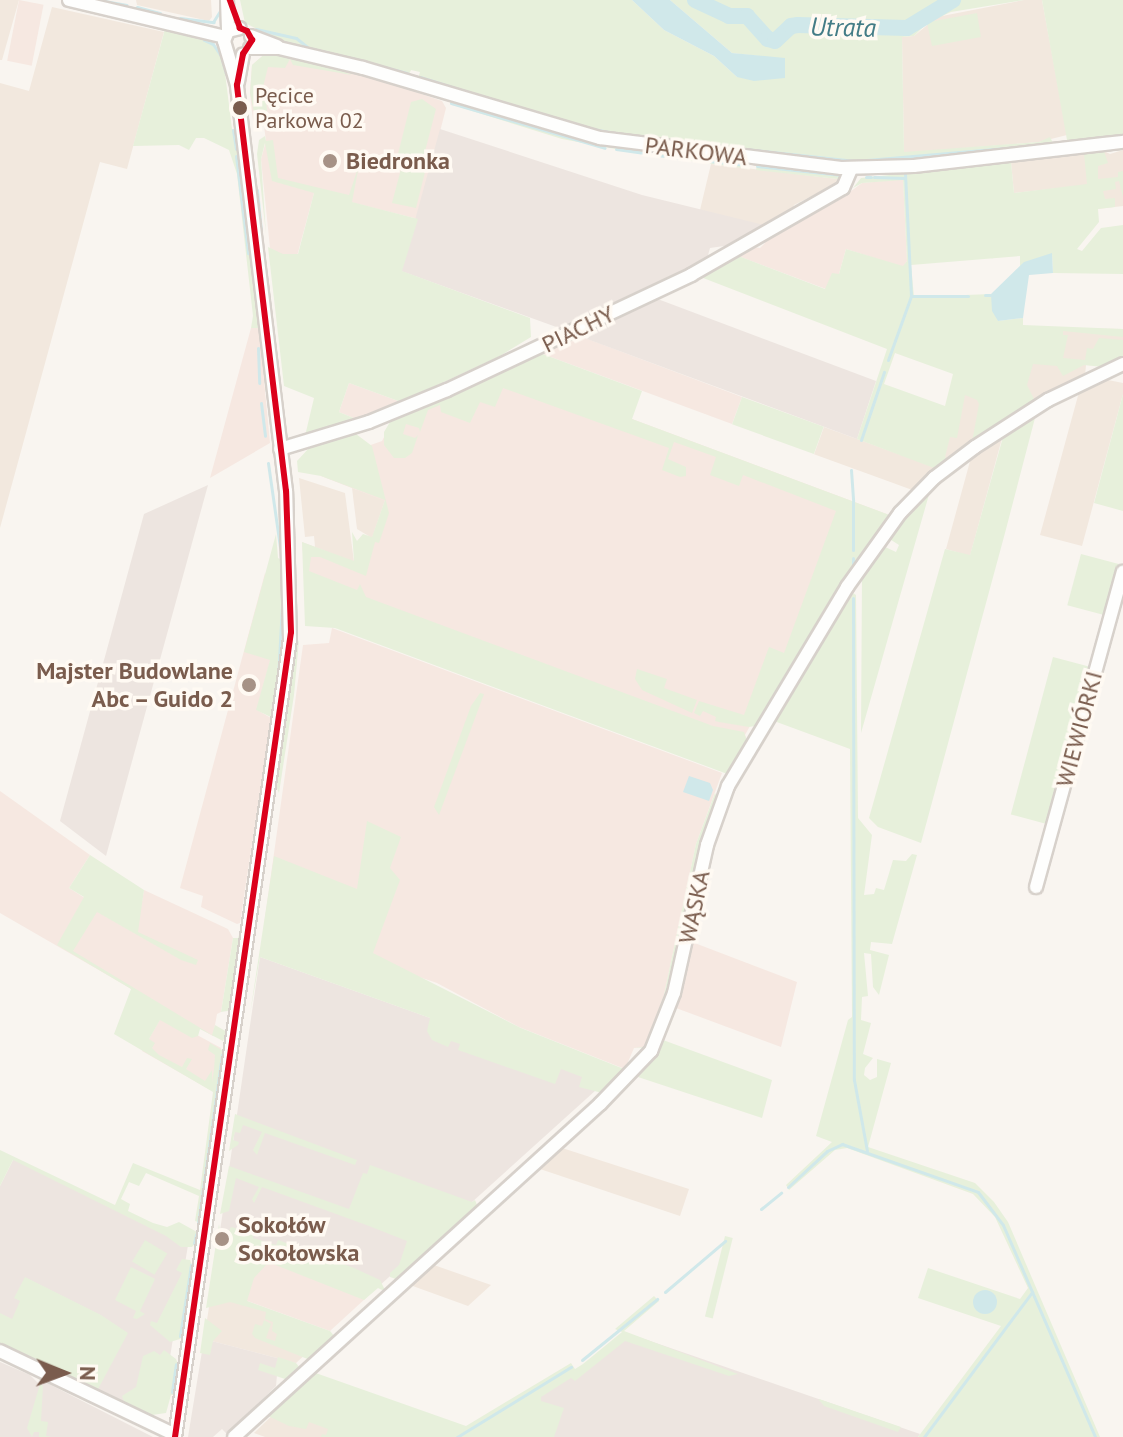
<!DOCTYPE html>
<meta charset="utf-8">
<style>
body{margin:0}
#map{position:relative;width:1123px;height:1437px;overflow:hidden;background:#f9f5f0;font-family:"PT Sans",sans-serif}
div>[style]{position:absolute}
[style*='--x']{left:calc(var(--x)*1px);top:calc(var(--y)*1px);width:calc(var(--w)*1px);rotate:calc(var(--a)*1deg)}
.residential>*{inset:0;background:#f2e8de;transform-origin:0 0}
.commercial>*{inset:0;background:#f6e8e1;transform-origin:0 0}
.industrial>*{inset:0;background:#ede5e0}
.green>*{inset:0;background:#e7f0db;transform-origin:0 0}
.water>*{inset:0;background:#d0e8ea}
.round{border-radius:50%}
.stream>*{height:3px;margin:-1.5px;padding:0 1.5px;transform-origin:1.5px;border-radius:1.5px;background:#d0e8ea}
.river>*{height:16px;margin:-8px;padding:0 8px;transform-origin:8px;border-radius:8px;background:#d0e8ea}
.roads{filter:drop-shadow(2px 0 #d7d1cb) drop-shadow(-2px 0 #d7d1cb) drop-shadow(0 2px #d7d1cb) drop-shadow(0 -2px #d7d1cb)}
.minor>*{height:12px;margin:-6px;padding:0 6px;transform-origin:6px;border-radius:6px;background:#fefefd}
.bus-1>*{height:6px;margin:-3px;padding:0 3px;transform-origin:3px;border-radius:3px;background:#db011c}
.dots>*{width:22px;height:22px;translate:-50% -50%;box-sizing:border-box;border:4px solid #fffaf3;border-radius:50%}
span{translate:-50% -50%;white-space:nowrap;text-align:center;line-height:1.15;-webkit-text-stroke:7px #fffaf3;paint-order:stroke}
.bus-label{font-size:22px;color:#7a5c4d}
.left{translate:0 -50%;text-align:left}
.street-label{font-size:24px;color:#7a5c4d}
.poi-label{font-size:24px;color:#7a5c4d;font-weight:700}
.right{translate:-100% -50%;text-align:right}
.water-label{font-size:26px;color:#437c86;font-style:italic}
.north{position:absolute;left:24px;top:1333px;width:80px;height:80px;-webkit-text-stroke:6px #fffaf3;paint-order:stroke;rotate:91deg;font-size:22px;font-weight:700;line-height:32px;text-align:center;color:#7a5c4d}
.north::after{content:'';display:block;margin:auto;width:28px;height:36px;background:#7a5c4d;clip-path:polygon(50% 0,100% 100%,50% 72%,0 100%)}
</style>
<div id="map">
<div class="residential">
<div style="clip-path:polygon(0 0,19px 0,2px 60px,0 60px)"></div>
<div style="clip-path:polygon(136px 0,211px 0,212px 17px,209px 21px,137px 5px)"></div>
<div style="clip-path:polygon(1024px 0,1042px 0,1067px 135px,1039px 142px,904px 153px,902px 37px,914px 36px,937px 17px)"></div>
<div style="clip-path:polygon(52px 7px,164px 32px,127px 169px,100px 162px,0 528px,0 83px,29px 91px)"></div>
<div style="clip-path:polygon(1123px 150px,1123px 206px,1089px 210px,1087px 185px,1014px 193px,1011px 162px,1104px 151px,1110px 154px)"></div>
<div style="clip-path:polygon(711px 164px,838px 179px,838px 183px,794px 205px,793px 209px,764px 226px,700px 210px)"></div>
<div style="clip-path:polygon(1004px 327px,1123px 329px,1123px 358px,1106px 366px,1086px 365px,1085px 376px,1042px 394px,948px 459px,944px 458px,966px 370px)"></div>
<div style="clip-path:polygon(1108px 380px,1123px 383px,1123px 394px,1082px 546px,1040px 535px,1079px 392px)"></div>
<div style="left:824px;top:427px;width:117px;height:29px;rotate:20deg"></div>
<div style="clip-path:polygon(1004px 431px,970px 556px,946px 549px,972px 454px)"></div>
<div style="clip-path:polygon(299px 478px,345px 493px,354px 562px,315px 547px,314px 536px,305px 537px)"></div>
<div style="clip-path:polygon(352px 488px,385px 500px,372px 538px,357px 529px)"></div>
<div style="clip-path:polygon(559px 1147px,689px 1189px,680px 1216px,540px 1169px,539px 1166px)"></div>
<div style="clip-path:polygon(431px 1264px,491px 1285px,468px 1306px,410px 1285px)"></div>
<div style="clip-path:polygon(212px 1288px,330px 1332px,296px 1363px,204px 1339px)"></div>
<div style="clip-path:polygon(282px 1406px,370px 1437px,265px 1437px,254px 1433px)"></div>
</div>
<div class="commercial">
<div style="left:19px;top:0;width:25px;height:62px;rotate:11deg"></div>
<div style="clip-path:polygon(267px 52px,372px 77px,442px 101px,446px 108px,418px 219px,314px 193px,278px 327px,261px 159px,266px 141px,264px 126px,257px 127px,253px 120px,250px 93px,252px 65px)"></div>
<div style="clip-path:polygon(903px 179px,907px 261px,903px 267px,846px 249px,839px 274px,826px 289px,733px 254px,747px 246px,760px 248px,765px 243px,763px 240px,833px 200px,839px 200px,862px 183px)"></div>
<div style="clip-path:polygon(251px 328px,259px 328px,270px 443px,210px 478px)"></div>
<div style="clip-path:polygon(577px 335px,742px 397px,732px 424px,540px 353px)"></div>
<div style="clip-path:polygon(506px 372px,892px 516px,760px 725px,750px 726px,745px 735px,748px 744px,305px 578px,302px 542px,362px 565px,385px 501px,321px 476px,365px 447px,382px 441px,392px 422px)"></div>
<div style="clip-path:polygon(349px 383px,401px 402px,356px 419px,339px 412px)"></div>
<div style="clip-path:polygon(265px 573px,281px 620px,257px 710px,271px 718px,240px 923px,237px 924px,201px 907px,203px 896px,180px 888px)"></div>
<div style="clip-path:polygon(332px 628px,722px 773px,696px 844px,664px 995px,645px 1047px,634px 1048px,625px 1069px,519px 1027px,437px 983px,264px 925px,303px 645px,329px 643px)"></div>
<div style="clip-path:polygon(0 791px,90px 855px,69px 888px,137px 931px,144px 890px,228px 929px,233px 938px,221px 1012px,217px 1014px,213px 1036px,0 913px)"></div>
<div style="clip-path:polygon(692px 942px,797px 982px,781px 1047px,676px 1008px)"></div>
<div style="clip-path:polygon(162px 1016px,221px 1048px,214px 1092px,142px 1051px)"></div>
<div style="clip-path:polygon(220px 1231px,378px 1287px,330px 1331px,212px 1288px)"></div>
</div>
<div class="industrial">
<div style="clip-path:polygon(440px 129px,642px 195px,764px 225px,731px 245px,710px 248px,707px 259px,559px 328px,401px 271px)"></div>
<div style="clip-path:polygon(655px 298px,876px 381px,857px 439px,587px 339px,606px 321px)"></div>
<div style="clip-path:polygon(208px 485px,106px 856px,60px 821px,144px 514px)"></div>
<div style="clip-path:polygon(260px 957px,606px 1081px,378px 1287px,220px 1231px)"></div>
<div style="clip-path:polygon(14px 1158px,188px 1245px,162px 1407px,144px 1414px,54px 1369px,83px 1309px,20px 1354px,0 1344px,0 1186px)"></div>
<div style="clip-path:polygon(627px 1333px,920px 1434px,918px 1437px,466px 1437px,590px 1362px)"></div>
<div style="clip-path:polygon(204px 1339px,296px 1363px,281px 1377px,277px 1375px,276px 1386px,227px 1434px,222px 1429px,213px 1437px,188px 1437px)"></div>
<div style="clip-path:polygon(0 1362px,30px 1375px,39px 1384px,43px 1385px,43px 1381px,153px 1437px,0 1437px)"></div>
</div>
<div class="green">
<div style="clip-path:polygon(240px 0,632px 0,664px 30px,714px 56px,737px 77px,785px 59px,732px 53px,670px 0,1024px 0,951px 12px,929px 22px,977px 13px,981px 37px,932px 46px,927px 23px,914px 36px,902px 37px,904px 152px,1039px 142px,1050px 137px,1054px 145px,913px 161px,832px 162px,611px 136px,418px 79px,420px 72px,411px 70px,408px 76px,292px 47px,245px 23px)"></div>
<div style="clip-path:polygon(1042px 0,1123px 0,1123px 138px,1070px 144px,1067px 140px)"></div>
<div style="clip-path:polygon(165px 29px,212px 41px,223px 57px,232px 129px,236px 129px,237px 136px,259px 328px,251px 328px,253px 316px,237px 174px,229px 150px,204px 138px,196px 138px,189px 150px,179px 145px,133px 146px)"></div>
<div style="clip-path:polygon(267px 52px,330px 66px,352px 75px,293px 65px,290px 59px,285px 68px,268px 67px,260px 99px,266px 101px,268px 120px,257px 127px,250px 93px,252px 65px)"></div>
<div style="clip-path:polygon(422px 99px,436px 109px,423px 159px,422px 172px,425px 172px,416px 208px,392px 203px,401px 169px,407px 170px,409px 160px,398px 154px,411px 102px)"></div>
<div style="clip-path:polygon(451px 101px,574px 139px,647px 152px,647px 155px,562px 139px,450px 104px)"></div>
<div style="clip-path:polygon(265px 136px,266px 141px,273px 140px,278px 178px,349px 195px,359px 165px,352px 202px,418px 219px,402px 271px,530px 318px,531px 337px,500px 356px,401px 402px,349px 383px,339px 412px,356px 419px,305px 436px,314px 398px,284px 386px,268px 247px,283px 254px,298px 254px,314px 193px,272px 181px,265px 143px,261px 159px,266px 234px,257px 154px,259px 140px)"></div>
<div style="clip-path:polygon(evenodd,1104px 151px,1108px 163px,1098px 166px,1098px 179px,1118px 177px,1118px 172px,1123px 171px,1123px 197px,1119px 181px,1115px 182px,1116px 189px,1103px 191px,1105px 199px,1115px 198px,1115px 207px,1098px 209px,1099px 222px,1077px 249px,1082px 251px,1101px 228px,1123px 225px,1123px 274px,1053px 273px,1052px 254px,1020px 267px,1020px 256px,911px 265px,914px 297px,991px 294px,998px 321px,1023px 318px,1023px 325px,1123px 329px,1123px 337px,1063px 331px,1063px 335px,1068px 335px,1063px 358px,1085px 360px,1087px 348px,1093px 349px,1099px 338px,1123px 340px,1123px 358px,1103px 367px,1084px 365px,1063px 376px,1057px 366px,1033px 364px,1027px 385px,1035px 401px,972px 442px,979px 404px,977px 400px,965px 395px,957px 438px,950px 437px,945px 457px,948px 459px,934px 468px,857px 439px,887px 349px,698px 276px,715px 266px,720px 267px,736px 255px,825px 289px,832px 273px,839px 274px,846px 249px,903px 266px,907px 261px,903px 180px,862px 183px,853px 188px,861px 178px,1011px 162px,1014px 193px,1087px 184px,1084px 154px,1104px 151px,895px 353px,953px 374px,945px 406px,884px 384px,895px 353px)"></div>
<div style="clip-path:polygon(656px 153px,749px 164px,749px 169px,655px 156px)"></div>
<div style="clip-path:polygon(757px 165px,842px 174px,843px 179px,841px 184px,802px 205px,799px 202px,804px 203px,838px 183px,838px 179px,756px 170px)"></div>
<div style="clip-path:polygon(540px 353px,642px 391px,632px 419px,892px 516px,760px 725px,749px 727px,719px 722px,715px 721px,716px 717px,703px 711px,700px 716px,694px 713px,699px 701px,744px 715px,769px 647px,784px 653px,836px 511px,743px 475px,739px 486px,710px 475px,716px 457px,674px 442px,668px 459px,686px 467px,686px 476px,680px 477px,662px 470px,669px 448px,503px 388px,495px 407px,480px 402px,470px 423px,441px 412px,440px 405px,428px 410px,420px 432px,419px 428px,406px 424px,403px 434px,415px 438px,418px 435px,412px 453px,405px 458px,394px 458px,384px 445px,384px 432px,390px 422px)"></div>
<div style="clip-path:polygon(1123px 394px,1123px 511px,1094px 503px)"></div>
<div style="left:742px;top:397px;width:87px;height:29px;rotate:20deg"></div>
<div style="clip-path:polygon(1035px 418px,1005px 533px,921px 843px,878px 827px,869px 818px,945px 549px,970px 555px,1003px 437px)"></div>
<div style="clip-path:polygon(356px 434px,372px 446px,389px 513px,379px 543px,375px 542px,366px 576px,320px 557px,311px 557px,309px 571px,357px 590px,360px 584px,366px 597px,713px 726px,744px 732px,748px 744px,730px 775px,335px 628px,305px 626px,302px 542px,354px 561px,352px 532px,357px 541px,363px 534px,372px 537px,385px 500px,321px 476px,298px 472px,297px 461px,309px 448px)"></div>
<div style="clip-path:polygon(932px 484px,902px 589px,861px 733px,862px 575px,883px 546px,896px 552px,899px 545px,888px 538px)"></div>
<div style="clip-path:polygon(276px 534px,278px 558px,283px 561px,286px 626px,275px 719px,256px 710px,270px 660px,244px 652px)"></div>
<div style="left:1081px;top:554px;width:39px;height:53px;rotate:15deg"></div>
<div style="clip-path:polygon(850px 591px,856px 595px,858px 818px,872px 835px,864px 895px,874px 894px,876px 888px,884px 890px,893px 860px,906px 861px,912px 854px,917px 855px,892px 944px,871px 942px,870px 950px,889px 955px,879px 995px,873px 987px,871px 954px,864px 953px,868px 996px,862px 997px,861px 1020px,871px 1023px,863px 1054px,873px 1058px,865px 1068px,864px 1075px,870px 1080px,877px 1077px,877px 1059px,891px 1063px,868px 1147px,975px 1183px,994px 1202px,1008px 1222px,1100px 1437px,918px 1437px,1001px 1326px,918px 1298px,928px 1268px,1020px 1299px,1028px 1288px,995px 1217px,973px 1194px,847px 1148px,835px 1150px,789px 1190px,786px 1185px,832px 1142px,816px 1136px,848px 1020px,852px 1017px,850px 749px,774px 721px)"></div>
<div style="clip-path:polygon(299px 640px,294px 695px,279px 793px,276px 786px,294px 650px)"></div>
<div style="left:1053px;top:657px;width:39px;height:163px;rotate:15deg"></div>
<div style="clip-path:polygon(637px 669px,667px 679px,664px 688px,697px 700px,692px 713px,642px 690px,635px 679px)"></div>
<div style="clip-path:polygon(480px 693px,484px 694px,439px 815px,434px 807px,471px 706px)"></div>
<div style="clip-path:polygon(715px 793px,718px 799px,697px 863px,666px 1002px,647px 1048px,634px 1048px,645px 1047px,664px 995px,696px 844px)"></div>
<div style="clip-path:polygon(367px 821px,401px 837px,390px 868px,400px 880px,373px 953px,521px 1028px,624px 1069px,628px 1062px,631px 1064px,606px 1094px,579px 1087px,582px 1077px,561px 1069px,555px 1084px,458px 1050px,460px 1044px,451px 1041px,448px 1047px,432px 1040px,427px 1031px,430px 1018px,260px 957px,250px 1014px,274px 856px,357px 889px)"></div>
<div style="clip-path:polygon(90px 855px,144px 890px,138px 932px,198px 960px,196px 965px,181px 960px,97px 912px,73px 951px,212px 1035px,215px 1025px,227px 1032px,223px 1041px,200px 1029px,198px 1036px,192px 1038px,160px 1020px,149px 1039px,155px 1043px,152px 1048px,159px 1055px,182px 1067px,187px 1058px,192px 1059px,186px 1069px,205px 1081px,212px 1070px,212px 1082px,214px 1070px,215px 1055px,208px 1050px,210px 1043px,225px 1052px,201px 1223px,195px 1221px,199px 1196px,146px 1173px,139px 1186px,129px 1182px,121px 1199px,130px 1204px,128px 1211px,153px 1223px,167px 1227px,179px 1222px,197px 1232px,198px 1240px,192px 1247px,181px 1247px,166px 1236px,13px 1160px,0 1186px,0 1150px,115px 1205px,133px 1163px,200px 1190px,213px 1092px,114px 1034px,131px 989px,57px 945px,84px 897px,69px 888px)"></div>
<div style="clip-path:polygon(239px 935px,244px 938px,233px 1010px,221px 1012px,233px 938px,238px 938px)"></div>
<div style="clip-path:polygon(663px 1040px,772px 1080px,762px 1118px,638px 1077px)"></div>
<div style="clip-path:polygon(235px 1114px,357px 1160px,355px 1165px,265px 1133px,257px 1155px,253px 1150px,262px 1132px,243px 1125px,240px 1133px,235px 1132px,233px 1140px,239px 1142px,238px 1145px,229px 1151px)"></div>
<div style="clip-path:polygon(370px 1165px,472px 1202px,475px 1200px,477px 1205px,399px 1280px,390px 1277px,390px 1273px,399px 1265px,407px 1241px,369px 1226px,262px 1187px,254px 1203px,252px 1199px,259px 1187px,236px 1178px,229px 1211px,220px 1214px,229px 1166px,349px 1209px,363px 1173px,367px 1174px)"></div>
<div style="clip-path:polygon(219px 1224px,220px 1231px,228px 1233px,231px 1227px,254px 1233px,253px 1238px,276px 1245px,278px 1240px,354px 1268px,380px 1280px,386px 1292px,378px 1288px,364px 1300px,273px 1264px,266px 1265px,254px 1278px,247px 1301px,330px 1331px,335px 1337px,310px 1360px,255px 1338px,252px 1334px,255px 1324px,262px 1326px,264px 1320px,271px 1324px,266px 1338px,275px 1341px,277px 1334px,272px 1331px,273px 1322px,265px 1319px,266px 1312px,230px 1302px,206px 1308px)"></div>
<div style="left:725px;top:1236px;width:8px;height:83px;rotate:14deg"></div>
<div style="left:145px;top:1240px;width:26px;height:25px;rotate:31deg"></div>
<div style="clip-path:polygon(182px 1259px,190px 1260px,194px 1270px,185px 1333px,180px 1339px,170px 1342px,150px 1325px,151px 1321px,157px 1323px,182px 1273px,176px 1270px)"></div>
<div style="clip-path:polygon(131px 1267px,155px 1279px,140px 1311px,145px 1314px,137px 1319px,133px 1318px,136px 1311px,115px 1300px)"></div>
<div style="clip-path:polygon(25px 1277px,101px 1315px,128px 1333px,97px 1391px,125px 1405px,122px 1396px,136px 1387px,143px 1356px,154px 1351px,160px 1355px,164px 1350px,176px 1359px,180px 1369px,176px 1395px,171px 1395px,166px 1413px,152px 1415px,150px 1419px,0 1344px,0 1313px,12px 1319px,20px 1301px,14px 1298px)"></div>
<div style="clip-path:polygon(654px 1296px,659px 1301px,624px 1331px,738px 1374px,729px 1376px,625px 1341px,575px 1381px,571px 1378px,541px 1397px,541px 1401px,564px 1408px,554px 1437px,321px 1437px,322px 1434px,326px 1435px,328px 1429px,309px 1422px,306px 1429px,289px 1426px,264px 1414px,310px 1371px,466px 1426px,571px 1363px,575px 1369px,583px 1364px,622px 1332px,615px 1329px)"></div>
<div style="clip-path:polygon(205px 1318px,222px 1331px,213px 1341px,210px 1355px,200px 1353px)"></div>
<div style="clip-path:polygon(278px 1357px,296px 1363px,300px 1368px,285px 1379px,258px 1370px,260px 1363px,275px 1368px)"></div>
<div style="clip-path:polygon(40px 1384px,43px 1386px,41px 1421px,48px 1422px,46px 1436px,51px 1437px,39px 1437px,39px 1432px,34px 1432px,32px 1437px,27px 1428px)"></div>
<div style="clip-path:polygon(819px 1400px,819px 1399px,901px 1427px,898px 1432px,824px 1406px)"></div>
</div>
<div class="water">
<div style="clip-path:polygon(632px 0,670px 0,732px 53px,785px 58px,785px 78px,754px 81px,737px 77px,714px 56px,664px 30px)"></div>
<div style="clip-path:polygon(1052px 253px,1053px 273px,1029px 275px,1023px 318px,998px 321px,992px 311px,991px 294px,1024px 262px)"></div>
<div style="clip-path:polygon(689px 776px,710px 783px,713px 790px,709px 801px,683px 792px)"></div>
<div class="round" style="left:973px;top:1290px;width:24px;height:24px"></div>
</div>
<div class="stream">
<div style="--x:99;--y:0;--w:28;--a:10"></div>
<div style="--x:137;--y:7;--w:24;--a:15"></div>
<div style="--x:180;--y:18;--w:34;--a:7"></div>
<div style="--x:213;--y:22;--w:13;--a:-58"></div>
<div style="--x:220;--y:11;--w:11;--a:-90"></div>
<div style="--x:256;--y:29;--w:41;--a:12.7"></div>
<div style="--x:296;--y:38;--w:16;--a:38"></div>
<div style="--x:309;--y:48;--w:101;--a:14.3"></div>
<div style="--x:204;--y:40;--w:10;--a:24"></div>
<div style="--x:213;--y:44;--w:14;--a:56"></div>
<div style="--x:221;--y:56;--w:19;--a:74"></div>
<div style="--x:420;--y:77;--w:101;--a:17.4"></div>
<div style="--x:451;--y:103;--w:160;--a:16.3"></div>
<div style="--x:588;--y:128;--w:37;--a:11"></div>
<div style="--x:233;--y:130;--w:19;--a:81"></div>
<div style="--x:699;--y:144;--w:157;--a:6.2"></div>
<div style="--x:855;--y:161;--w:188;--a:-4.9"></div>
<div style="--x:616;--y:149;--w:27;--a:8"></div>
<div style="--x:657;--y:155;--w:32;--a:7"></div>
<div style="--x:236;--y:156;--w:98;--a:82.9"></div>
<div style="--x:700;--y:160;--w:47;--a:6.1"></div>
<div style="--x:757;--y:166;--w:85;--a:6"></div>
<div style="--x:866;--y:177;--w:5;--a:0"></div>
<div style="--x:874;--y:177;--w:31;--a:2"></div>
<div style="--x:257;--y:190;--w:41;--a:84.4"></div>
<div style="--x:985;--y:295;--w:5;--a:0"></div>
<div style="--x:911;--y:296;--w:57;--a:0"></div>
<div style="--x:258;--y:348;--w:35;--a:88"></div>
<div style="--x:888;--y:360;--w:68;--a:-70.2"></div>
<div style="--x:911;--y:296;--w:123;--a:-92.8"></div>
<div style="--x:261;--y:403;--w:33;--a:83"></div>
<div style="--x:861;--y:440;--w:72;--a:-71.3"></div>
<div style="--x:268;--y:463;--w:85;--a:81.9"></div>
<div style="--x:851;--y:470;--w:31;--a:86"></div>
<div style="--x:853;--y:502;--w:48;--a:90"></div>
<div style="--x:853;--y:568;--w:10;--a:-90"></div>
<div style="--x:853;--y:598;--w:482;--a:89.9"></div>
<div style="--x:854;--y:1080;--w:72;--a:79.6"></div>
<div style="--x:278;--y:679;--w:92;--a:-86.9"></div>
<div style="--x:257;--y:826;--w:13;--a:-81"></div>
<div style="--x:253;--y:850;--w:12;--a:-81"></div>
<div style="--x:243;--y:920;--w:48;--a:-81.5"></div>
<div style="--x:230;--y:1008;--w:71;--a:-81.9"></div>
<div style="--x:788;--y:1187;--w:53;--a:-42.7"></div>
<div style="--x:827;--y:1151;--w:17;--a:-25"></div>
<div style="--x:842;--y:1144;--w:144;--a:19.4"></div>
<div style="--x:978;--y:1192;--w:41;--a:52.9"></div>
<div style="--x:1003;--y:1225;--w:231;--a:66.5"></div>
<div style="--x:761;--y:1209;--w:26;--a:-39"></div>
<div style="--x:198;--y:1223;--w:170;--a:-81.9"></div>
<div style="--x:194;--y:1243;--w:9;--a:-77"></div>
<div style="--x:665;--y:1292;--w:79;--a:-40.4"></div>
<div style="--x:180;--y:1336;--w:72;--a:-81.2"></div>
<div style="--x:582;--y:1360;--w:97;--a:-39.1"></div>
<div style="--x:172;--y:1392;--w:28;--a:-82"></div>
<div style="--x:457;--y:1437;--w:134;--a:-31.6"></div>
<div style="--x:924;--y:1437;--w:181;--a:-53.3"></div>
</div>
<div class="river">
<div style="--x:695;--y:0;--w:38;--a:25"></div>
<div style="--x:729;--y:16;--w:18;--a:0"></div>
<div style="--x:747;--y:16;--w:31;--a:48"></div>
<div style="--x:768;--y:39;--w:7;--a:16"></div>
<div style="--x:775;--y:41;--w:22;--a:-43"></div>
<div style="--x:791;--y:26;--w:7;--a:-8"></div>
<div style="--x:798;--y:25;--w:109;--a:1.6"></div>
<div style="--x:907;--y:28;--w:54;--a:-31.3"></div>
</div>
<div class="roads">
<div class="minor">
<div style="--x:69;--y:0;--w:160;--a:13.3"></div>
<div style="--x:227;--y:0;--w:31;--a:88"></div>
<div style="--x:251;--y:36;--w:28;--a:21"></div>
<div style="--x:250;--y:48;--w:29;--a:0"></div>
<div style="--x:279;--y:48;--w:86;--a:13.4"></div>
<div style="--x:363;--y:68;--w:247;--a:16.5"></div>
<div style="--x:600;--y:138;--w:243;--a:7.1"></div>
<div style="--x:841;--y:168;--w:73;--a:-1.6"></div>
<div style="--x:914;--y:166;--w:210;--a:-6.6"></div>
<div style="--x:238;--y:82;--w:28;--a:-80"></div>
<div style="--x:280;--y:449;--w:93;--a:-16.9"></div>
<div style="--x:369;--y:422;--w:84;--a:-22.3"></div>
<div style="--x:447;--y:390;--w:270;--a:-25.2"></div>
<div style="--x:691;--y:275;--w:175;--a:-29.8"></div>
<div style="--x:843;--y:188;--w:21;--a:-67"></div>
<div style="--x:1036;--y:887;--w:327;--a:-74.6"></div>
<div style="--x:0;--y:1351;--w:194;--a:25.6"></div>
<div style="--x:175;--y:1437;--w:806;--a:-81.8"></div>
<div style="--x:290;--y:639;--w:148;--a:-91.5"></div>
<div style="--x:286;--y:491;--w:409;--a:-96.9"></div>
<div style="--x:237;--y:85;--w:46;--a:-106.5"></div>
<div style="--x:224;--y:41;--w:11;--a:-68"></div>
<div style="--x:228;--y:31;--w:12;--a:-14"></div>
<div style="--x:234;--y:1437;--w:495;--a:-42.3"></div>
<div style="--x:600;--y:1104;--w:74;--a:-46.1"></div>
<div style="--x:651;--y:1051;--w:62;--a:-68.4"></div>
<div style="--x:674;--y:993;--w:152;--a:-77.4"></div>
<div style="--x:707;--y:845;--w:63;--a:-70.4"></div>
<div style="--x:728;--y:786;--w:232;--a:-59.1"></div>
<div style="--x:847;--y:587;--w:91;--a:-54.4"></div>
<div style="--x:900;--y:513;--w:49;--a:-45.8"></div>
<div style="--x:934;--y:478;--w:51;--a:-37.1"></div>
<div style="--x:975;--y:447;--w:87;--a:-32.8"></div>
<div style="--x:1048;--y:400;--w:83;--a:-25.6"></div>
</div>
</div>
<div class="bus-1">
<div style="--x:175;--y:1437;--w:813;--a:-81.8"></div>
<div style="--x:291;--y:632;--w:141;--a:-92"></div>
<div style="--x:286;--y:491;--w:409;--a:-96.9"></div>
<div style="--x:237;--y:85;--w:32;--a:-79"></div>
<div style="--x:243;--y:54;--w:17;--a:-57"></div>
<div style="--x:252;--y:40;--w:10;--a:-119"></div>
<div style="--x:247;--y:31;--w:8;--a:-157"></div>
<div style="--x:240;--y:28;--w:30;--a:-110"></div>
</div>
<div class="dots">
<div style="left:240px;top:108px;background:#7a5c4d"></div>
<div style="left:330px;top:161px;background:#a69286"></div>
<div style="left:249px;top:685px;background:#a69286"></div>
<div style="left:222px;top:1239px;background:#a69286"></div>
</div>
<div class="bus-label">
<span class="left" style="left:255px;top:108px">Pęcice<br>Parkowa 02</span>
</div>
<div class="street-label">
<span style="left:696px;top:151px;rotate:7deg">PARKOWA</span>
<span style="left:578px;top:329px;rotate:-26deg">PIACHY</span>
<span style="left:1079px;top:729px;rotate:-75deg">WIEWIÓRKI</span>
<span style="left:694px;top:907px;rotate:-78deg">WĄSKA</span>
</div>
<div class="poi-label">
<span class="left" style="left:346px;top:161px">Biedronka</span>
<span class="right" style="left:233px;top:685px">Majster Budowlane<br>Abc – Guido 2</span>
<span class="left" style="left:238px;top:1239px">Sokołów<br>Sokołowska</span>
</div>
<div class="water-label">
<span style="left:843px;top:27px;rotate:1deg">Utrata</span>
</div>
<div class="north">N</div>
</div>
